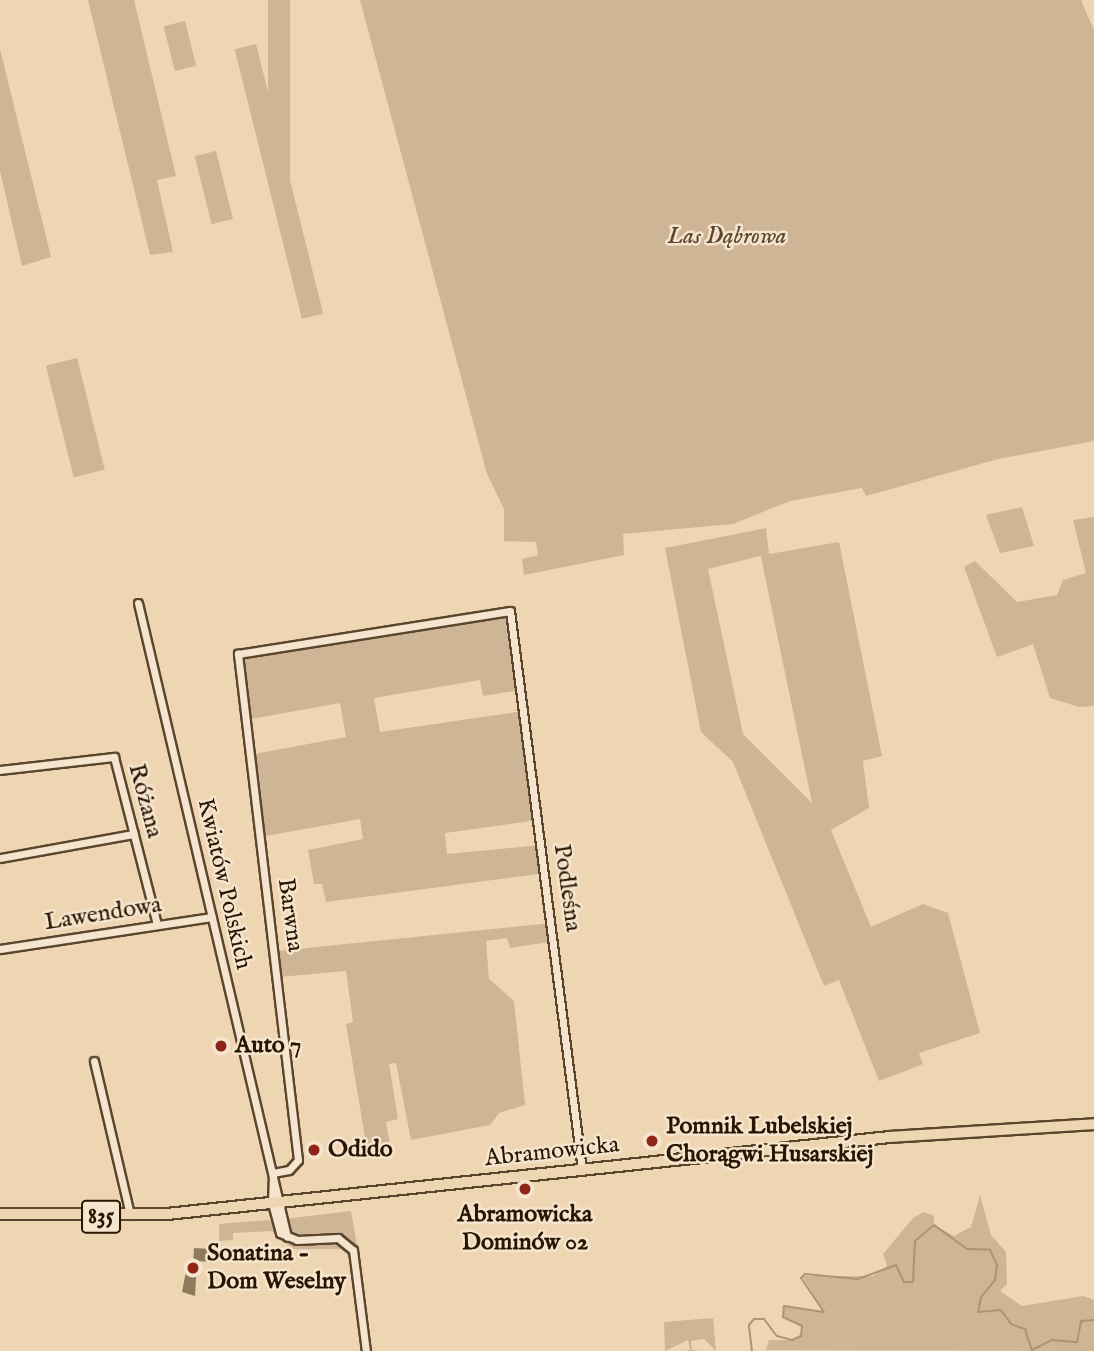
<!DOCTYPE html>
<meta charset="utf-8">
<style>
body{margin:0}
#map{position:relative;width:1094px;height:1351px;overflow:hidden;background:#efd6b3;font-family:"IM FELL English",serif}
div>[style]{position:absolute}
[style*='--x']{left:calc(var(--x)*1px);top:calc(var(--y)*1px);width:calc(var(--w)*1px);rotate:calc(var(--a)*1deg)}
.green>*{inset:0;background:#cdb595;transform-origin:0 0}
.stream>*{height:2px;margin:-1px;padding:0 1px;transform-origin:1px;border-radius:1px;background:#ab9576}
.building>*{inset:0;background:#8f7a5d;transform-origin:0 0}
.roads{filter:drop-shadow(2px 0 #5a462d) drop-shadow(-2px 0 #5a462d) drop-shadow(0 2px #5a462d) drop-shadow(0 -2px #5a462d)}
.street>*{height:7px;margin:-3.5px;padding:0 3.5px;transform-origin:3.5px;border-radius:3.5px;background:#f5e4ce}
.primary>*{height:10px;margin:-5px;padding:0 5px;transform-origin:5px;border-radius:5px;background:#efd6b3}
.dots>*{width:19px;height:19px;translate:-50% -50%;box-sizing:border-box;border:4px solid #f5e4ce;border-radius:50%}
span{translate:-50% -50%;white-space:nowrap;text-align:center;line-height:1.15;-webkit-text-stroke:5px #f5e4ce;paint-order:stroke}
.shield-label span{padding:2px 5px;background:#f5e4ce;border:2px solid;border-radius:5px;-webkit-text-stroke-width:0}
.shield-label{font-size:23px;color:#281600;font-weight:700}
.park-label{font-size:24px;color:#5a462d;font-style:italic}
.street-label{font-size:24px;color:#281600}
.poi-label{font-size:24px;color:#281600;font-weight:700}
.left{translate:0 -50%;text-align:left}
</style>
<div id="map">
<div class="green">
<div style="clip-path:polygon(88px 0,134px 0,176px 176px,157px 180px,173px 252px,150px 255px)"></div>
<div style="left:268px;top:0;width:22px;height:179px"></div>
<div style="clip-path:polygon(360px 0,1081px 0,1094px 30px,1094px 441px,998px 459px,866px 496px,862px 488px,790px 501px,733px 524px,623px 534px,624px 555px,524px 575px,522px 559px,538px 555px,536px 542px,504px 541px,504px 509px,487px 474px)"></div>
<div style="left:185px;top:21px;width:46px;height:22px;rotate:76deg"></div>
<div style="left:256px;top:44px;width:278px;height:22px;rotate:76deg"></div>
<div style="clip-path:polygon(0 49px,51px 257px,22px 266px,0 171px)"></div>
<div style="left:216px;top:151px;width:70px;height:22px;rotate:76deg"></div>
<div style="left:77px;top:358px;width:115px;height:32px;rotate:76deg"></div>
<div style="clip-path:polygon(1022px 507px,1034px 546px,1000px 553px,986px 515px)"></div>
<div style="clip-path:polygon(1094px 517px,1094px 706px,1079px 707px,1050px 698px,1033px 644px,997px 657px,964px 567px,975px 561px,1017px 602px,1057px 595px,1063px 580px,1086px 573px,1073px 520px)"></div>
<div style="clip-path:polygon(evenodd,766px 528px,769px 554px,839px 542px,882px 756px,863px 761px,869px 808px,831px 830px,871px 927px,923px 904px,948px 913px,980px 1033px,919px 1053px,923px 1064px,879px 1081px,839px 980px,824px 986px,733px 762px,701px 732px,665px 548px,766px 528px,760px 556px,761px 557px,812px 803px,743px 734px,708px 569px,760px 556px)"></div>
<div style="clip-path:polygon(510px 611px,520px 690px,483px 696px,480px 680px,374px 698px,380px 732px,523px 711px,538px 820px,445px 833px,447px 854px,542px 845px,546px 873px,326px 902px,322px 884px,314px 884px,308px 850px,363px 839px,360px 819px,260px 837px,249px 755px,346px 737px,340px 703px,245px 720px,238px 654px)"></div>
<div style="clip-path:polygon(552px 923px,555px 941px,510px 948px,507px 938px,486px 941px,489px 979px,514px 1001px,525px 1105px,499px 1113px,490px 1125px,411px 1140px,396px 1063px,389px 1064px,398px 1119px,386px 1122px,391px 1150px,368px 1155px,346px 1024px,353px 1022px,346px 971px,279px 977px,277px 951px)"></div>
<div style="clip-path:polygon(980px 1195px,991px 1235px,1006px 1252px,1007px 1284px,1000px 1291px,1022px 1306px,1083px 1296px,1094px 1300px,1094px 1351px,766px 1350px,769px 1340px,792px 1340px,803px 1333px,802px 1326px,783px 1317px,784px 1306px,824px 1312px,802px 1276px,873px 1276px,887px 1266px,883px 1254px,913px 1218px,924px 1212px,934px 1216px,934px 1225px,954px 1236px,971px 1227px)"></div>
<div style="clip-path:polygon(351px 1211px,357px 1246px,339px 1233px,294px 1235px,284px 1219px)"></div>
<div style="clip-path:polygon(269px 1220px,289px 1244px,344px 1245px,350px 1255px,354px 1283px,346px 1249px,292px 1249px,272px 1231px,233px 1233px,233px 1240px,219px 1241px,219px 1224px)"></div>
<div style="clip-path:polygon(713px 1318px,716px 1351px,704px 1339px,691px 1341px,692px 1350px,702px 1351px,684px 1351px,690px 1350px,688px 1340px,665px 1351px,664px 1322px)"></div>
</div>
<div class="stream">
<div style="--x:752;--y:1351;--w:26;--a:-97"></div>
<div style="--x:749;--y:1325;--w:8;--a:-50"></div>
<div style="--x:754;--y:1319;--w:10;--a:0"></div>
<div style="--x:764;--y:1319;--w:21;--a:53"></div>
<div style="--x:777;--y:1336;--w:16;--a:15"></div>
<div style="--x:792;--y:1340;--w:10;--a:-24"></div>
<div style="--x:801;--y:1336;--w:10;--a:-84"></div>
<div style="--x:802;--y:1326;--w:21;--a:-155"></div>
<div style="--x:783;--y:1317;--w:11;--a:-85"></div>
<div style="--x:784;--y:1306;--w:40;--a:8.5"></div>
<div style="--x:824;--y:1312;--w:41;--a:-124.1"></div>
<div style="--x:801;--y:1278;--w:6;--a:-45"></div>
<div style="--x:805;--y:1274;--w:53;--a:5.4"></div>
<div style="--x:858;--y:1279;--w:40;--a:-20.2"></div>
<div style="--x:896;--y:1265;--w:19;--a:65"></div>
<div style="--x:904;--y:1282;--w:9;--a:0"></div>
<div style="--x:913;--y:1282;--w:41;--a:-87.2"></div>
<div style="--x:915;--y:1241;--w:25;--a:-40"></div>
<div style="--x:934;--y:1225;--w:41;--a:36"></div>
<div style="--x:967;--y:1249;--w:23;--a:2"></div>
<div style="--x:990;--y:1250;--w:17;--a:65"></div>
<div style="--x:997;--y:1265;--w:15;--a:98"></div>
<div style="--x:995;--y:1280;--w:22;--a:129"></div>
<div style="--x:981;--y:1297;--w:15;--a:101"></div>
<div style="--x:978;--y:1312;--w:23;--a:-5"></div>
<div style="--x:1001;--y:1310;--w:17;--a:54"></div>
<div style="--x:1011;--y:1324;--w:15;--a:20"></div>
<div style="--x:1025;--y:1329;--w:22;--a:72"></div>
<div style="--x:1032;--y:1350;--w:22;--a:-27"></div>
<div style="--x:1052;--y:1340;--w:25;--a:5"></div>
<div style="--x:1077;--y:1342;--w:21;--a:-79"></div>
<div style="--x:1081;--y:1321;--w:13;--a:-4"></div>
</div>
<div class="building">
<div style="left:194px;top:1248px;width:17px;height:13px;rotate:3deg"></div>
<div style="clip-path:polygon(188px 1261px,197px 1262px,195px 1296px,182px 1292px)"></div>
</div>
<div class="roads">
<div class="street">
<div style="--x:138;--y:603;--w:651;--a:76.77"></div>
<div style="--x:0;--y:770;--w:115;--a:-6.5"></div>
<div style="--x:114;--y:757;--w:173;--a:75.6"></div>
<div style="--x:0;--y:858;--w:136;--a:-10.2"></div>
<div style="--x:0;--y:949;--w:214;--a:-8.6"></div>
<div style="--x:94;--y:1061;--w:158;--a:76.8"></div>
<div style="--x:273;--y:1173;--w:16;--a:-11"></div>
<div style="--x:289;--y:1170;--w:13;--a:-48"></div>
<div style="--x:298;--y:1160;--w:510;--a:-96.76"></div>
<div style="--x:238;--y:654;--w:275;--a:-9"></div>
<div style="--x:510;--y:611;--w:564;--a:82.66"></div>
<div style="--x:273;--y:1174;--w:29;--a:92"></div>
<div style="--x:272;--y:1203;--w:31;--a:75"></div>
<div style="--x:280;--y:1233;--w:18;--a:22"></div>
<div style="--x:297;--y:1240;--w:41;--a:-2.8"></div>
<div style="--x:338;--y:1238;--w:19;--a:39"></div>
<div style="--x:353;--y:1250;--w:102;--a:82.7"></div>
</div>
<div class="primary">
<div style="--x:0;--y:1214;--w:167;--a:0"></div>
<div style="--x:167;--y:1214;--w:727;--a:-6.08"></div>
<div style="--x:890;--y:1137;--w:204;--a:-3.6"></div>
</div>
</div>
<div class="dots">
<div style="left:221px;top:1046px;background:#8f2418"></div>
<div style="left:652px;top:1141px;background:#8f2418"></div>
<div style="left:314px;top:1150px;background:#8f2418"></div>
<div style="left:525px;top:1189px;background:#8f2418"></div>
<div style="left:193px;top:1268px;background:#8f2418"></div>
</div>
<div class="shield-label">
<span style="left:101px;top:1217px">835</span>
</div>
<div class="park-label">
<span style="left:727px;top:237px">Las Dąbrowa</span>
</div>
<div class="street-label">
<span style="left:145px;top:801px;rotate:75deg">Różana</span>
<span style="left:224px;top:884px;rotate:77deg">Kwiatów Polskich</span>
<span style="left:567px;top:888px;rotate:82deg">Podleśna</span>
<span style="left:103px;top:914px;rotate:-9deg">Lawendowa</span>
<span style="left:290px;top:915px;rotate:82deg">Barwna</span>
<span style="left:552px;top:1152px;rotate:-6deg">Abramowicka</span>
</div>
<div class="poi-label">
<span class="left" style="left:235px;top:1046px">Auto 7</span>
<span class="left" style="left:666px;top:1141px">Pomnik Lubelskiej<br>Chorągwi Husarskiej</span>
<span class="left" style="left:328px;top:1150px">Odido</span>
<span style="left:525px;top:1229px">Abramowicka<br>Dominów 02</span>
<span class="left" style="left:207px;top:1268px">Sonatina -<br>Dom Weselny</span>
</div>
</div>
